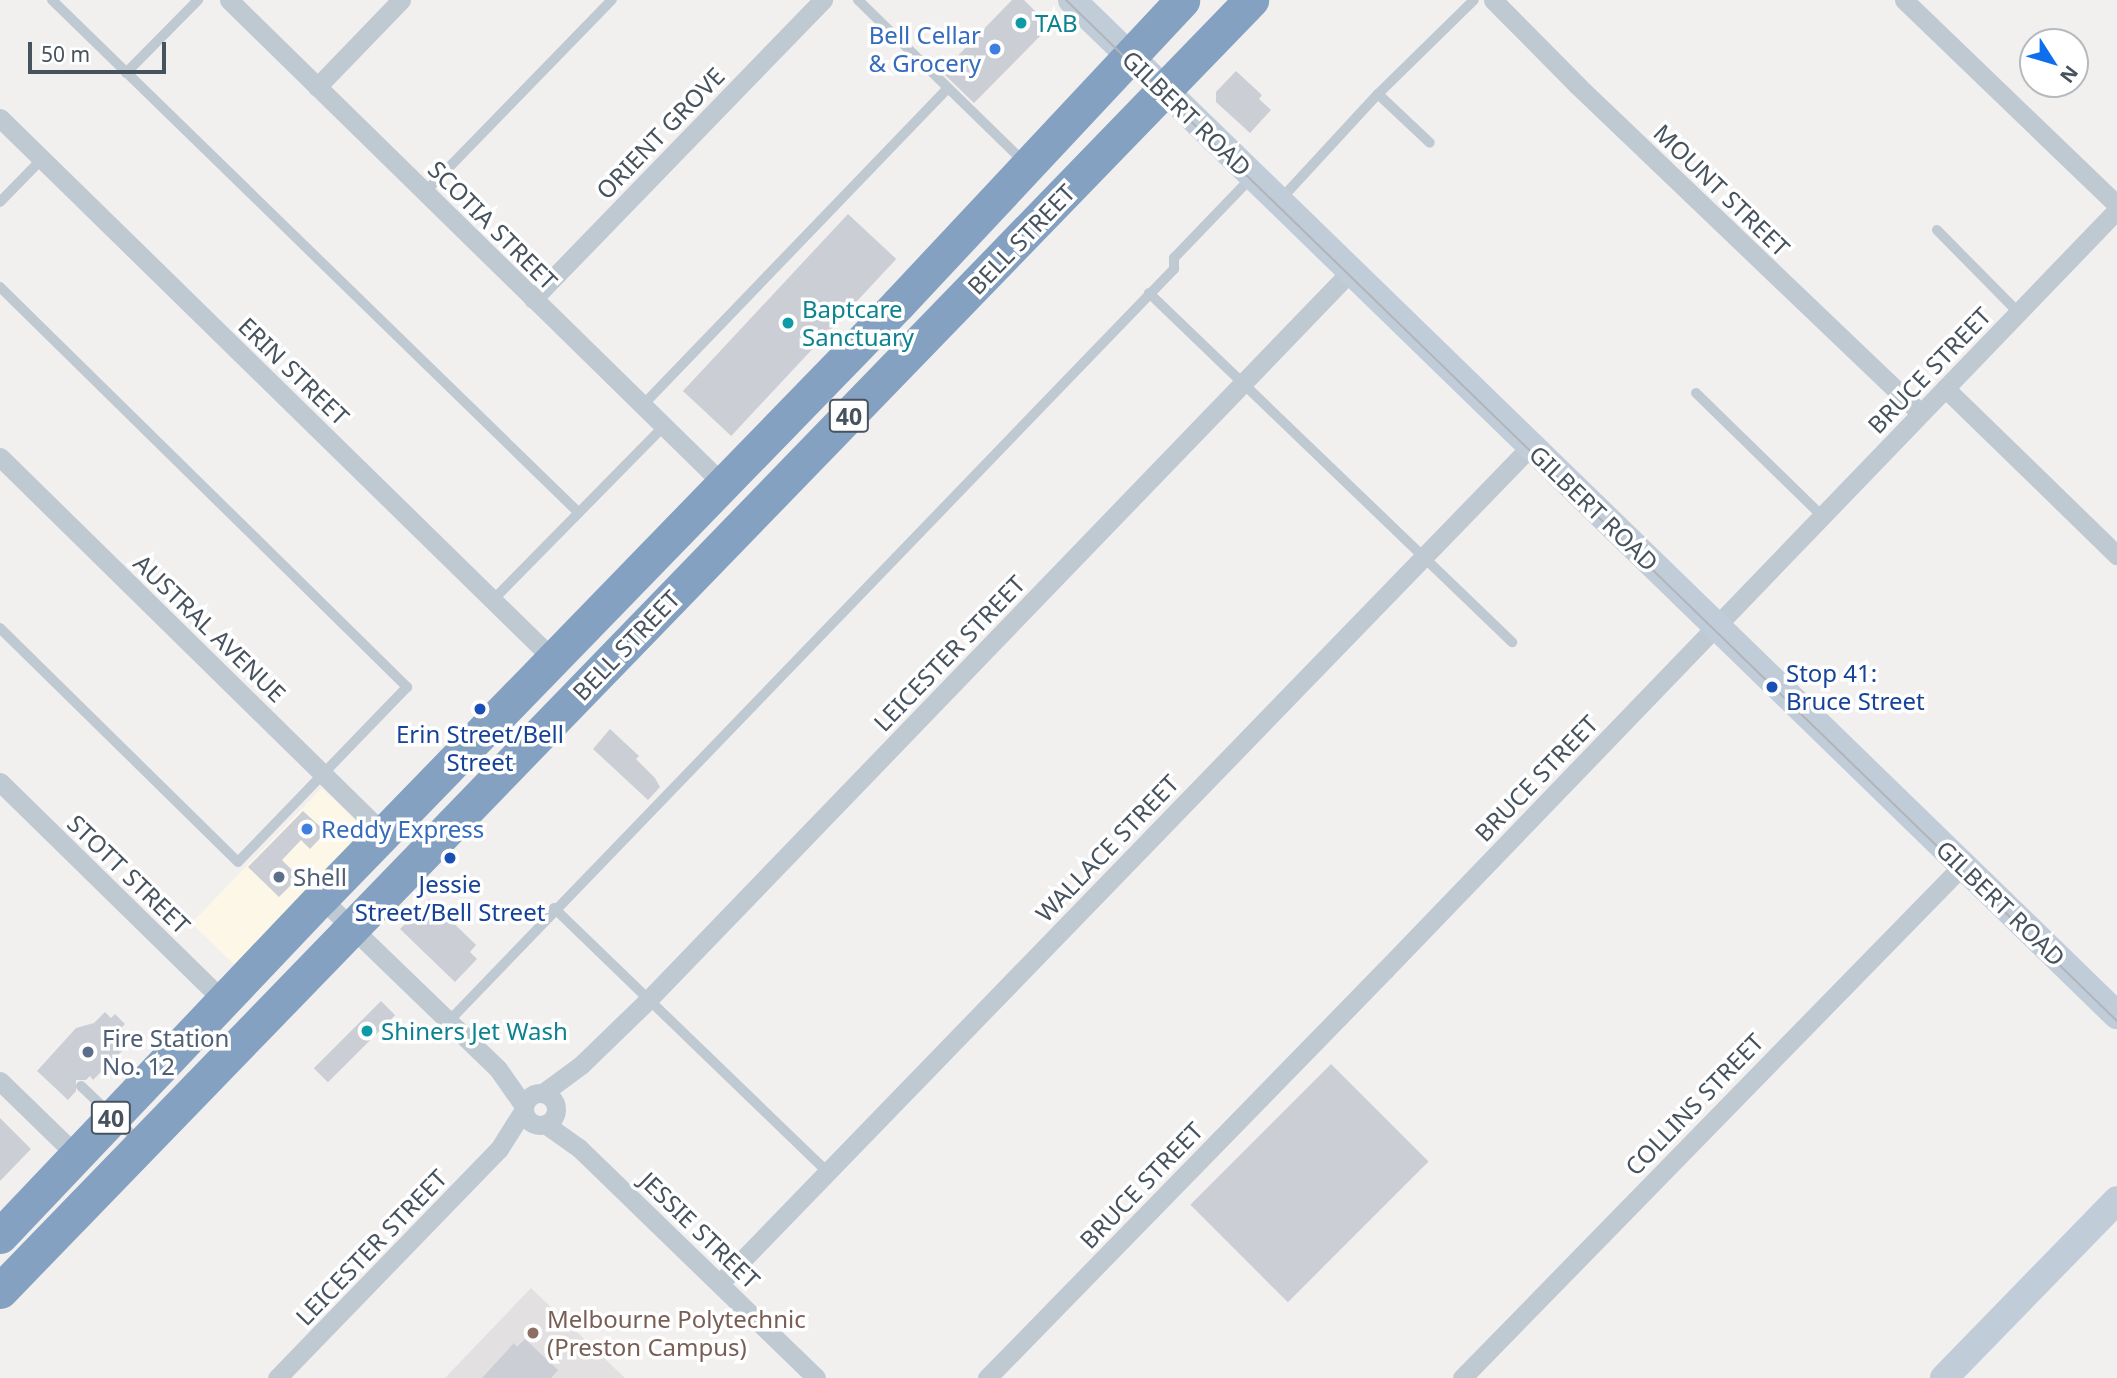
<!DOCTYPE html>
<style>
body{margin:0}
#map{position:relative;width:2117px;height:1378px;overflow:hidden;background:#f2efef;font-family:"Noto Sans",sans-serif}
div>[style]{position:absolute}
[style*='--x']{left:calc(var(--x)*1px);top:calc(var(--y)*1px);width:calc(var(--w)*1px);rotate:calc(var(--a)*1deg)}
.commercial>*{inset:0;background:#fdf7e8;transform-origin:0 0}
.education>*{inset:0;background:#e3e0e1}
.building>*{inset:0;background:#cbced4;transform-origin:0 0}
.lane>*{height:10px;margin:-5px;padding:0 5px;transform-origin:5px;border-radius:5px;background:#bfc9d2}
.street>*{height:19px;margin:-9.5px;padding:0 9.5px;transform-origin:9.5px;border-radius:9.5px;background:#bfc9d2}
.street>.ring{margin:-9.5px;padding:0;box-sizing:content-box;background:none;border:19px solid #bfc9d2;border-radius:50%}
.secondary>*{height:28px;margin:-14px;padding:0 14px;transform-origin:14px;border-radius:14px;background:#c1ccd9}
.highway>*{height:35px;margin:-17.5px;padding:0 17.5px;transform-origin:17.5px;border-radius:17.5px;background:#84a1c1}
.tram>*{height:2px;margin:-1px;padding:0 1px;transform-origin:1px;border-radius:1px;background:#b1b4ba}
.dots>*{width:19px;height:19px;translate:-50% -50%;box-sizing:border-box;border:4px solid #fff;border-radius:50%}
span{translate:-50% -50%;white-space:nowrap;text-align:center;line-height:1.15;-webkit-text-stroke:7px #fff;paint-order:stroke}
.shield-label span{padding:2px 5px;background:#fff;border:2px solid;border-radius:5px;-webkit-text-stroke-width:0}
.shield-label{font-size:23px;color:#46525e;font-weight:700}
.culture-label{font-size:24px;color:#0d838f}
.left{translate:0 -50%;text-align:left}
.shop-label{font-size:24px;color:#366cbe}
.right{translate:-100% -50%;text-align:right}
.street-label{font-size:24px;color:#46525e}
.transit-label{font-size:24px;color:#164399}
.service-label{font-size:24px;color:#4e5e75}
.education-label{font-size:24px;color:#785e54}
.north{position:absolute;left:2019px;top:28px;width:70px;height:70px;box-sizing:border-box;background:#fff;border:2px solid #b5babf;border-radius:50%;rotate:127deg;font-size:19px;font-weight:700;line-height:28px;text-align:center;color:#46525e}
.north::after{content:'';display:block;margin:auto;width:24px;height:32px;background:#0f6eec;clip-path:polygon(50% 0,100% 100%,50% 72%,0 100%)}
.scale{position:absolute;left:28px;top:42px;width:138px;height:32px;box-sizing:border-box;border:4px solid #46525e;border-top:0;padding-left:9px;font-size:21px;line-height:24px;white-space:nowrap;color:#46525e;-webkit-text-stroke:5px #fff;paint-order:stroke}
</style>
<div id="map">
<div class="commercial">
<div style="left:322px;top:788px;width:61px;height:188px;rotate:44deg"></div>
</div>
<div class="education">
<div style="clip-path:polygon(531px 1288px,625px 1378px,445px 1378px)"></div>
</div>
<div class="building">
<div style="clip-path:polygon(1012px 0,1024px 0,1050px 26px,974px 103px,942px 72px)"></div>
<div style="clip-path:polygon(1236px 71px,1262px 95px,1259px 99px,1271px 110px,1250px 133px,1216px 102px,1216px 92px)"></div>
<div style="left:848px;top:214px;width:66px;height:242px;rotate:43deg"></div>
<div style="clip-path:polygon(610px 729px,639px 756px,636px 759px,655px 778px,660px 787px,648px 800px,593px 749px)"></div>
<div style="clip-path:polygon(303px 811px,326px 832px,310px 849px,301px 840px,282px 860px,299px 877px,279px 897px,248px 867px)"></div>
<div style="clip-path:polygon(429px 899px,476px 945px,470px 952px,477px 959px,455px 982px,400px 929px)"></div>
<div style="left:381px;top:1001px;width:20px;height:95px;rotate:45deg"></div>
<div style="clip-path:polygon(105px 1012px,111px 1018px,115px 1014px,125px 1024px,121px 1028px,133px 1040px,93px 1080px,90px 1076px,86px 1080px,76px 1080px,76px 1091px,68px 1100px,37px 1071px,76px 1028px,94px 1023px)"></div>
<div style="left:1331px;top:1064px;width:138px;height:199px;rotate:45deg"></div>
<div style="clip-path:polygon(0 1118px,31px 1149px,0 1181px)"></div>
<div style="clip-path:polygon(525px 1339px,558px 1370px,551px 1378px,482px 1378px,514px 1343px,517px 1347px)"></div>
</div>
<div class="lane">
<div style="--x:52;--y:0;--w:735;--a:44.23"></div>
<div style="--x:858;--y:0;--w:231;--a:44.3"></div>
<div style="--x:126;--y:73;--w:103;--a:-45.4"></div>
<div style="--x:1378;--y:94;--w:71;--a:43.3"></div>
<div style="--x:425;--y:192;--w:268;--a:-45.8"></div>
<div style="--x:1281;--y:199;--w:143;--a:-47.3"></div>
<div style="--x:1378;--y:94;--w:134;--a:-44.4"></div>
<div style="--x:0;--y:202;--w:60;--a:-45.7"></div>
<div style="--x:1937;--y:230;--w:115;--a:45.4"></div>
<div style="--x:0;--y:287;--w:571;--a:44.5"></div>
<div style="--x:407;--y:687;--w:243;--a:134"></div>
<div style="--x:238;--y:862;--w:334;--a:-135.5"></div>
<div style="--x:1149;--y:293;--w:504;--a:43.87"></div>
<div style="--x:1696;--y:393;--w:177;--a:44.3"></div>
<div style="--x:642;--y:406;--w:441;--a:-46.1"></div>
<div style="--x:493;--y:600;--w:243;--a:-45.5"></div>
<div style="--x:554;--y:908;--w:380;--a:44"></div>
<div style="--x:449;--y:1021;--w:1045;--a:-46.05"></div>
<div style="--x:1174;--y:269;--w:11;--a:-90"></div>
<div style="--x:1174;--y:258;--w:112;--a:-46.1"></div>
<div style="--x:81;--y:1086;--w:80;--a:43.5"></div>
</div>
<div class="street">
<div style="--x:229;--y:0;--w:692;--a:44.41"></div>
<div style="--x:1493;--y:0;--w:120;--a:45.3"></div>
<div style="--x:1577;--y:85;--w:475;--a:43.7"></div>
<div style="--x:1904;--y:0;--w:296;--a:43.9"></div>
<div style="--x:317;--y:87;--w:121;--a:-46"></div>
<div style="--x:0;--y:118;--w:775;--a:44.37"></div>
<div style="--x:533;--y:299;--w:417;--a:-45.9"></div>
<div style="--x:1945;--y:388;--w:240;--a:44.2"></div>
<div style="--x:0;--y:457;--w:538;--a:44.47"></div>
<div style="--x:0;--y:782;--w:313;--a:44.4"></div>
<div style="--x:321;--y:898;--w:246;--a:44"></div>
<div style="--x:498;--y:1069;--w:45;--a:54.9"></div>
<div style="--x:0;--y:1081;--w:106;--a:44.2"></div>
<div class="ring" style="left:524px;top:1093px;width:13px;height:13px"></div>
<div style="--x:543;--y:1093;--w:47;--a:-36.4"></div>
<div style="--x:581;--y:1065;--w:93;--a:-44.1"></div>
<div style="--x:648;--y:1000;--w:1011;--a:-46.04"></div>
<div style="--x:545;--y:1124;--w:42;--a:35.2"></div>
<div style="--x:579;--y:1148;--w:330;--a:44.1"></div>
<div style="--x:720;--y:1283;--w:1164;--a:-45.9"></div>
<div style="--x:277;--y:1378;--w:319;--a:-45.9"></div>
<div style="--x:499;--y:1149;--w:45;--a:-57.7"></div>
<div style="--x:987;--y:1378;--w:570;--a:-45.71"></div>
<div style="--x:1385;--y:970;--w:1055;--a:-46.08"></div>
<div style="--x:1462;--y:1378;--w:717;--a:-45.68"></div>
</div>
<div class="secondary">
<div style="--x:1072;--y:0;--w:1457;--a:44.17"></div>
<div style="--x:1944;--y:1378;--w:248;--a:-45.8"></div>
</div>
<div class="highway">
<div style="--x:0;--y:1236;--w:466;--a:-46.5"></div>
<div style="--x:321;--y:898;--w:828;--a:-45.83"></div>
<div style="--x:898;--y:304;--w:416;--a:-46.9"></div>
<div style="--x:0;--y:1291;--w:1798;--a:-45.9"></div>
</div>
<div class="tram">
<div style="--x:1066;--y:0;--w:1465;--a:44.17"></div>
</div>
<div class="dots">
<div style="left:1021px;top:23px;background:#0f9aa8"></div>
<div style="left:995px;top:49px;background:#3f7fe0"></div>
<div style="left:788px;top:323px;background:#0f9aa8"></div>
<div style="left:1772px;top:687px;background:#1a4fb4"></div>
<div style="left:480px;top:709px;background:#1a4fb4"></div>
<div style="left:307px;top:829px;background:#3f7fe0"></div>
<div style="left:450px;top:858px;background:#1a4fb4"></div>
<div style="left:279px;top:877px;background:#5c6f8a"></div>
<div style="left:367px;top:1031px;background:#0f9aa8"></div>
<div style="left:88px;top:1052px;background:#5c6f8a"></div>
<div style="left:533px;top:1333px;background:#8d6e63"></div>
</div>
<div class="shield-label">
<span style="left:849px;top:416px">40</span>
<span style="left:111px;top:1118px">40</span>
</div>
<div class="culture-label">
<span class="left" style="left:1035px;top:23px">TAB</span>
<span class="left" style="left:802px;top:323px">Baptcare<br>Sanctuary</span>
<span class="left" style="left:381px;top:1031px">Shiners Jet Wash</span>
</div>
<div class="shop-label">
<span class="right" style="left:981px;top:49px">Bell Cellar<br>&amp; Grocery</span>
<span class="left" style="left:321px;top:829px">Reddy Express</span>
</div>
<div class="street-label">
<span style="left:1187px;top:113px;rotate:44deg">GILBERT ROAD</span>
<span style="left:660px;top:133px;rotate:-46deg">ORIENT GROVE</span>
<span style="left:1722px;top:190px;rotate:44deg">MOUNT STREET</span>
<span style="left:493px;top:225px;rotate:45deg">SCOTIA STREET</span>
<span style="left:1021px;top:239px;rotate:-46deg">BELL STREET</span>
<span style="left:1929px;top:370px;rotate:-46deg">BRUCE STREET</span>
<span style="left:294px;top:371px;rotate:44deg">ERIN STREET</span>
<span style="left:1594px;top:508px;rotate:44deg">GILBERT ROAD</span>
<span style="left:210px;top:628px;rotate:44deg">AUSTRAL AVENUE</span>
<span style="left:626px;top:645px;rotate:-46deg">BELL STREET</span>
<span style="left:949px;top:653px;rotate:-46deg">LEICESTER STREET</span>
<span style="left:1536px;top:778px;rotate:-46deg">BRUCE STREET</span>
<span style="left:1107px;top:848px;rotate:-46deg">WALLACE STREET</span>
<span style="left:129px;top:874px;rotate:44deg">STOTT STREET</span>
<span style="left:2001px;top:903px;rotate:44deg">GILBERT ROAD</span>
<span style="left:1694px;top:1104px;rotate:-46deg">COLLINS STREET</span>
<span style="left:1141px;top:1185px;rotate:-46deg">BRUCE STREET</span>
<span style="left:700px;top:1230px;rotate:44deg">JESSIE STREET</span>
<span style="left:371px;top:1247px;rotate:-46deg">LEICESTER STREET</span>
</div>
<div class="transit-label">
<span class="left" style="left:1786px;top:687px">Stop 41:<br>Bruce Street</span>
<span style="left:480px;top:748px">Erin Street/Bell<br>Street</span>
<span style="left:450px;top:898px">Jessie<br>Street/Bell Street</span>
</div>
<div class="service-label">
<span class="left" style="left:293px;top:877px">Shell</span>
<span class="left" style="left:102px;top:1052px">Fire Station<br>No. 12</span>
</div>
<div class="education-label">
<span class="left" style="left:547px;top:1333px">Melbourne Polytechnic<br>(Preston Campus)</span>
</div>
<div class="north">N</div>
<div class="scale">50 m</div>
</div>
